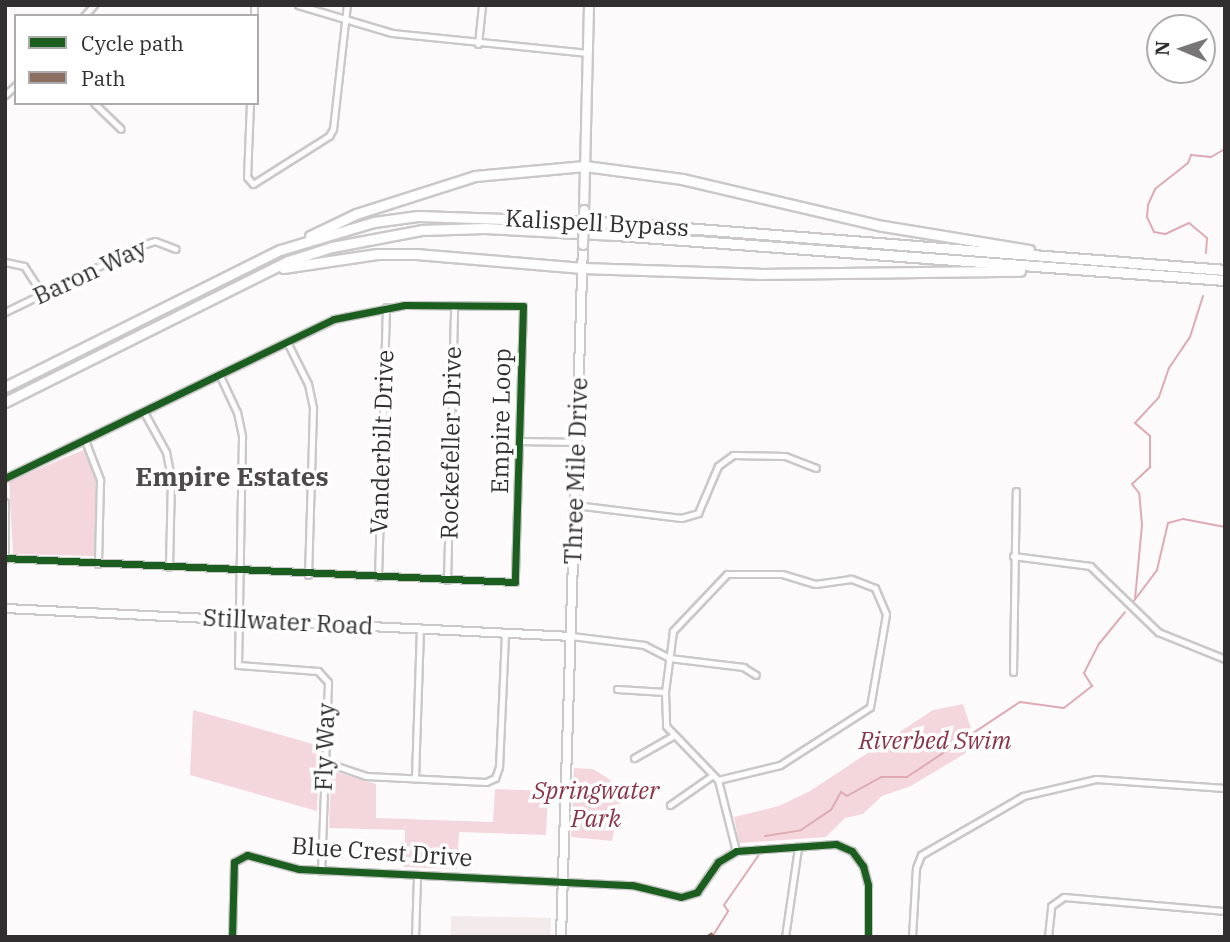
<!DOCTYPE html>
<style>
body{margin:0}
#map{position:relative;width:1230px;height:942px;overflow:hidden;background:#fdfafb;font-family:"IBM Plex Serif",serif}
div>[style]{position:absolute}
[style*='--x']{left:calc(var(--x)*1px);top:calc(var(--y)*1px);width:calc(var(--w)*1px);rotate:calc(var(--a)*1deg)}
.built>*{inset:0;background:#f3eaeb;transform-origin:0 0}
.green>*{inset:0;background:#f4d7dc}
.stream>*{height:2px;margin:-1px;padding:0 1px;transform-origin:1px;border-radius:1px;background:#deabb4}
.roads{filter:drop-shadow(2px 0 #cac8c8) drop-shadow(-2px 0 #cac8c8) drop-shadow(0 2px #cac8c8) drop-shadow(0 -2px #cac8c8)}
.minor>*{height:5px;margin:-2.5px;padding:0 2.5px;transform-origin:2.5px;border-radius:2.5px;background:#fffefe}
.tertiary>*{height:7px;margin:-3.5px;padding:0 3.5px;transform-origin:3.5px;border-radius:3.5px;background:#fffefe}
.secondary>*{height:8px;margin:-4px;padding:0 4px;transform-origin:4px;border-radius:4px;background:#fffefe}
.trunk>*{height:9px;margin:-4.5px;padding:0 4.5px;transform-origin:4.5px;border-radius:4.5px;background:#fffefe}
.bridges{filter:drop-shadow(2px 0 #cac8c8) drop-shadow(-2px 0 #cac8c8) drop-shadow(0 2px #cac8c8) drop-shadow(0 -2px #cac8c8)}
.secondary-bridge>*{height:8px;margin:-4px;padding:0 4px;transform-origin:4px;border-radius:4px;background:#fffefe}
.quiet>*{height:5px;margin-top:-2.5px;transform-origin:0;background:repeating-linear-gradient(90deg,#8d6e63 0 10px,transparent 0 15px)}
.cycleway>*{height:7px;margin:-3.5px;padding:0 3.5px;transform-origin:3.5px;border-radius:3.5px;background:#1b5e20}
span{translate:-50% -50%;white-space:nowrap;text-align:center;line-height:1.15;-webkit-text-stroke:7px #fff;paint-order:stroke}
.street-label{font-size:24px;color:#312f30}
.park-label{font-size:24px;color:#893348;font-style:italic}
.neighbourhood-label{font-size:26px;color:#4e494a;font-weight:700}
.frame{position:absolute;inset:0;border:7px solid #312f30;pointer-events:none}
.legend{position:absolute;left:14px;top:14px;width:245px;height:91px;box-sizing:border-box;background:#fff;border:2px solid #adacac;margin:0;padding:9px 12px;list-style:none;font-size:21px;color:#312f30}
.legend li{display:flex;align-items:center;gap:14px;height:35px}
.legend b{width:35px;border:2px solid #adacac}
.north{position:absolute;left:1146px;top:14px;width:70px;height:70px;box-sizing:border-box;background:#fff;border:2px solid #adacac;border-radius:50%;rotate:272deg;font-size:19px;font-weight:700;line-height:28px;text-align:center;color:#312f30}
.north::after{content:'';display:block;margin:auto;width:24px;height:32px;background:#787677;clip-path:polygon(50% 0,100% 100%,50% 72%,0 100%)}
</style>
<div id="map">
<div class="built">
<div style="left:451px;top:916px;width:100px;height:21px;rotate:1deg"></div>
</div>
<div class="green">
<div style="clip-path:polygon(86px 449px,96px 472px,95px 556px,13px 554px,9px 481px)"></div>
<div style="clip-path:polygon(963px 704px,974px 738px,966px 753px,911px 786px,882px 796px,863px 814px,845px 818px,826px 837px,739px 843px,734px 817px,779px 806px,810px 791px,933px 710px)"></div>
<div style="clip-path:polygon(193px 710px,320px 746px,317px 811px,190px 775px)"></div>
<div style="clip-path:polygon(574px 768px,593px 769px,609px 779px,622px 796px,612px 841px,571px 837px)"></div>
<div style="clip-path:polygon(335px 772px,376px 784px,376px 818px,493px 822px,495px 789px,548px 791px,546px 835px,459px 832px,457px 869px,404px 867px,405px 830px,329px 828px,331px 774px)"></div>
</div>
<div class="stream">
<div style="--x:1206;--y:253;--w:15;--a:-86"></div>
<div style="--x:1207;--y:238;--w:23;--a:-140"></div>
<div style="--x:1189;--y:223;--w:26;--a:155"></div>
<div style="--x:1165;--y:234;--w:11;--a:-170"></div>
<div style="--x:1154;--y:232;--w:17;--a:-115"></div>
<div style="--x:1147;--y:217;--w:12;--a:-85"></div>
<div style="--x:1148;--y:205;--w:17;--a:-66"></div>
<div style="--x:1155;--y:189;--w:42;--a:-38.2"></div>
<div style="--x:1188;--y:163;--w:9;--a:-69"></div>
<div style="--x:1191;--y:155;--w:20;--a:6"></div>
<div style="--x:1211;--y:157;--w:16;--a:-30"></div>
<div style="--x:1135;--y:599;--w:74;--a:-84.6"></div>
<div style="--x:1142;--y:525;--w:32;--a:-95"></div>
<div style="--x:1139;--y:493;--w:11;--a:-128"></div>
<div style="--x:1132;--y:484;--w:25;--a:-43"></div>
<div style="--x:1150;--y:467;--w:31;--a:-90"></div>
<div style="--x:1150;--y:436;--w:20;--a:-139"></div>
<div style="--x:1135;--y:423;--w:35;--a:-47"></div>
<div style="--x:1159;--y:397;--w:31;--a:-71"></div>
<div style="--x:1169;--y:368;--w:37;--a:-56"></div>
<div style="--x:1190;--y:337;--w:43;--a:-72.4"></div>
<div style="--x:1133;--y:602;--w:40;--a:-53"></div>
<div style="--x:1157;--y:570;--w:48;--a:-76.8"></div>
<div style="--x:1168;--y:523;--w:16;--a:-15"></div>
<div style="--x:1183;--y:519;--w:43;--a:10.8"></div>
<div style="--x:765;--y:836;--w:36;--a:-9"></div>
<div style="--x:801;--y:830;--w:36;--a:-34"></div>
<div style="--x:831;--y:810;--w:21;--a:-61"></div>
<div style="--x:841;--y:792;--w:7;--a:34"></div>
<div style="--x:847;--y:796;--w:39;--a:-29"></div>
<div style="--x:881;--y:777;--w:26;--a:0"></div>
<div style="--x:907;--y:777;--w:136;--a:-33.6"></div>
<div style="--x:1020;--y:702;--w:44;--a:7.8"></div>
<div style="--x:1064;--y:708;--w:36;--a:-38"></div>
<div style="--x:1092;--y:686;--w:15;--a:-122"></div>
<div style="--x:1084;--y:673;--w:33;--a:-63"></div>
<div style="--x:1099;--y:644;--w:41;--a:-50.9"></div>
<div style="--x:712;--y:937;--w:31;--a:-58"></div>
<div style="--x:728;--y:911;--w:7;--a:-124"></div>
<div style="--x:724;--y:905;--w:60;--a:-55.2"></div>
</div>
<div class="roads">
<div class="minor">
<div style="--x:298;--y:5;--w:98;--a:16.6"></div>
<div style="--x:392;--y:33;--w:197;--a:5.8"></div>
<div style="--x:84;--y:16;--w:15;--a:-48"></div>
<div style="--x:254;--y:16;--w:11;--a:-90"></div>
<div style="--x:478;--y:44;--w:39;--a:-84"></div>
<div style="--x:5;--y:95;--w:15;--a:-42"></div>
<div style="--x:94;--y:103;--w:37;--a:44"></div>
<div style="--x:250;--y:103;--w:74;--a:92.3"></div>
<div style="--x:247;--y:177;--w:9;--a:49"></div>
<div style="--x:253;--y:184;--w:90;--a:-32.3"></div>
<div style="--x:329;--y:136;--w:8;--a:-60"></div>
<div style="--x:333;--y:129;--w:125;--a:-83.6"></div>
<div style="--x:5;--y:262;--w:19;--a:12"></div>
<div style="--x:24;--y:266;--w:35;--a:57"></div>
<div style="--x:5;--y:312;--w:156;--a:-25.9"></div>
<div style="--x:145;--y:244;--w:10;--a:-17"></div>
<div style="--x:155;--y:241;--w:22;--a:21"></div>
<div style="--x:287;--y:342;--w:47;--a:63.4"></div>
<div style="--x:308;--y:384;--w:25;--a:78"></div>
<div style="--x:313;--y:408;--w:167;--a:91.7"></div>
<div style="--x:220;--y:376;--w:40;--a:65"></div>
<div style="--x:237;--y:412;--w:25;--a:78"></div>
<div style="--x:242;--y:436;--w:229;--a:91"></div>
<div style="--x:238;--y:665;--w:80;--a:4.3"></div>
<div style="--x:318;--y:671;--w:15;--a:48"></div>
<div style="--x:328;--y:682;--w:189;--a:92.1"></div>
<div style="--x:145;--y:414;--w:43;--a:61.1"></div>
<div style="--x:166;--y:452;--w:26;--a:79"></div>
<div style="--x:171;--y:478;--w:89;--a:91.3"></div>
<div style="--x:520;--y:441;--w:58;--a:1"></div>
<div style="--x:86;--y:443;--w:40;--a:69"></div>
<div style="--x:100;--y:480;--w:84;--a:91.4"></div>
<div style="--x:5;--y:478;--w:365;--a:-25.8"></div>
<div style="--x:334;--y:319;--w:72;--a:-11.2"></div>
<div style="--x:405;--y:305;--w:118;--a:0.5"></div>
<div style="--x:523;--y:306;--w:276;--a:91.7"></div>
<div style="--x:515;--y:582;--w:511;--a:-177.31"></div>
<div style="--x:5;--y:502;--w:57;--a:90"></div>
<div style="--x:575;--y:505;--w:107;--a:7"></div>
<div style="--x:681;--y:518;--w:18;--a:-16"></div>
<div style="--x:698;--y:513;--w:51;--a:-66.9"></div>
<div style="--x:718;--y:466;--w:19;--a:-36"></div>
<div style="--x:733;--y:455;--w:52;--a:1.1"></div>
<div style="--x:785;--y:456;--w:33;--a:21"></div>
<div style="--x:1013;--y:556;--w:78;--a:7.4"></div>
<div style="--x:1090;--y:566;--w:95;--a:44.1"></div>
<div style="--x:1158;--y:632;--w:72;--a:21.9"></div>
<div style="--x:378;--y:577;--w:270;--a:-88.3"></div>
<div style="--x:447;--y:580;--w:275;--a:-88.5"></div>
<div style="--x:571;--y:636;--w:74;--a:7"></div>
<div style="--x:644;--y:645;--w:28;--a:27"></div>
<div style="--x:669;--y:658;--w:75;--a:6.9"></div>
<div style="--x:743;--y:667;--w:15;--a:32"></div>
<div style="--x:1013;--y:672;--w:181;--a:-89.1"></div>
<div style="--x:617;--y:689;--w:48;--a:3.6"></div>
<div style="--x:634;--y:758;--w:43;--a:-29.6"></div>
<div style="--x:325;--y:762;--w:43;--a:18.9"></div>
<div style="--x:366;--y:776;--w:120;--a:2.9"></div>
<div style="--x:486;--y:782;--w:10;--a:-24"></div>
<div style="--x:495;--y:778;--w:12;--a:-70"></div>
<div style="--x:499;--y:767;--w:132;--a:-87.4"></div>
<div style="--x:415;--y:778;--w:149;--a:-88.1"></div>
<div style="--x:718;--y:780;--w:64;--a:-13.6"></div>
<div style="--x:780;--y:765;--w:107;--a:-32.8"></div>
<div style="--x:870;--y:707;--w:94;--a:-80.2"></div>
<div style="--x:886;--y:614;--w:28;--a:-113"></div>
<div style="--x:875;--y:588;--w:26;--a:-159"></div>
<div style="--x:851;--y:579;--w:36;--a:172"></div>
<div style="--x:815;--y:584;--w:34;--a:-163"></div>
<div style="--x:782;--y:574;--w:55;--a:180"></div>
<div style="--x:727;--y:574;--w:79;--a:133.5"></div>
<div style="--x:673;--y:631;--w:62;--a:97.5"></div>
<div style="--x:665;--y:692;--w:34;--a:88"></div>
<div style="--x:666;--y:726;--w:75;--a:46.1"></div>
<div style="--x:718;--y:780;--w:73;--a:75.8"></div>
<div style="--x:670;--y:805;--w:52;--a:-34.9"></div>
<div style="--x:232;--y:937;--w:75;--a:-88.5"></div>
<div style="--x:234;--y:862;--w:15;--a:-28"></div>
<div style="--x:247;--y:855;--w:54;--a:15.1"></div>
<div style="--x:299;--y:869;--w:333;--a:2.8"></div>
<div style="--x:632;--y:885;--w:50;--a:13.8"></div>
<div style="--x:681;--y:897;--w:17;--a:-17"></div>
<div style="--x:697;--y:892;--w:37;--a:-55"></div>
<div style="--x:718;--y:862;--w:21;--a:-31"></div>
<div style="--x:736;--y:851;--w:100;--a:-4"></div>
<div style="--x:836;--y:844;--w:17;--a:24"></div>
<div style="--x:852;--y:851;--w:19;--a:54"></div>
<div style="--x:863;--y:866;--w:20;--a:75"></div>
<div style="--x:868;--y:885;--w:52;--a:90"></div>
<div style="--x:415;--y:937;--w:60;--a:-88.1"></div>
<div style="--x:785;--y:937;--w:90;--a:-81.7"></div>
<div style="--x:912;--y:937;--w:69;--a:-86.7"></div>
<div style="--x:916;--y:868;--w:14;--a:-69"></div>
<div style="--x:921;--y:855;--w:118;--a:-30"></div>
<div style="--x:1023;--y:796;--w:75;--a:-13.1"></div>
<div style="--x:1096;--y:779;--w:129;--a:4"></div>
<div style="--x:1048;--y:937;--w:31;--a:-84"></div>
<div style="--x:1051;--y:906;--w:16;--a:-35"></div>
<div style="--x:1064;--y:897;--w:162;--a:5"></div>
</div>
<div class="tertiary">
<div style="--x:5;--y:608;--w:567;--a:2.83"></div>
</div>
<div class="secondary">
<div style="--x:584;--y:210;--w:205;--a:-88.6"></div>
<div style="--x:561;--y:937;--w:692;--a:-88.18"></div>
</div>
<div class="trunk">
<div style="--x:310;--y:236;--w:51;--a:-25.6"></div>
<div style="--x:356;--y:214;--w:125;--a:-17.7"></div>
<div style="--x:475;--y:176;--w:110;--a:-5.2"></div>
<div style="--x:585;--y:166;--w:98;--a:7.6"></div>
<div style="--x:682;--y:179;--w:206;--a:13.2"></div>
<div style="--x:883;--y:226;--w:148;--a:9.3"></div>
<div style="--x:283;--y:268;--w:95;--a:-8.5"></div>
<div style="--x:377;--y:254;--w:39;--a:0"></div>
<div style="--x:416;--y:254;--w:167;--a:4.8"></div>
<div style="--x:582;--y:268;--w:177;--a:1.9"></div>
<div style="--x:759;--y:274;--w:261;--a:-0.7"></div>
<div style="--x:5;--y:387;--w:307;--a:-26.5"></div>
<div style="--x:280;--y:250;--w:98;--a:-16.6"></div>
<div style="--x:374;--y:222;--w:44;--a:-7.8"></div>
<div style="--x:418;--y:216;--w:202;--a:2"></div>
<div style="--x:620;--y:223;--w:607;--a:4.44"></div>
<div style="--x:5;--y:402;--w:316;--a:-26.5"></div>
<div style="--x:288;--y:261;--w:46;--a:-17.7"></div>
<div style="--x:332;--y:247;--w:92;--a:-10.7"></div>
<div style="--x:422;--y:230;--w:63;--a:-1.8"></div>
<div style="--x:485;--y:228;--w:131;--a:3.1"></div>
<div style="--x:616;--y:235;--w:611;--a:4.23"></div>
</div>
</div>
<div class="bridges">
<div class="secondary-bridge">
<div style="--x:583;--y:245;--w:35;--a:-88"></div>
</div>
</div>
<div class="quiet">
<div style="--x:708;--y:937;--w:6;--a:-31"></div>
</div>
<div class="cycleway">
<div style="--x:5;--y:478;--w:365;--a:-25.8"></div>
<div style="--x:334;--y:319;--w:72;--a:-11.2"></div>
<div style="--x:405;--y:305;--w:118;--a:0.5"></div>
<div style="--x:523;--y:306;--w:276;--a:91.7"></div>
<div style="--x:515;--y:582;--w:511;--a:-177.31"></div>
<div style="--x:232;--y:937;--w:75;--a:-88.5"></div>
<div style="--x:234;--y:862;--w:15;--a:-28"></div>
<div style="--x:247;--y:855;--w:54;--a:15.1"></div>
<div style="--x:299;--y:869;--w:333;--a:2.8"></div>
<div style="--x:632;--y:885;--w:50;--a:13.8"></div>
<div style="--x:681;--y:897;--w:17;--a:-17"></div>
<div style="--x:697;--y:892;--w:37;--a:-55"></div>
<div style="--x:718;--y:862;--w:21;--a:-31"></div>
<div style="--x:736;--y:851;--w:100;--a:-4"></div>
<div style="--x:836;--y:844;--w:17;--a:24"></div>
<div style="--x:852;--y:851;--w:19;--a:54"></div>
<div style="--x:863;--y:866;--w:20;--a:75"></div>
<div style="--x:868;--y:885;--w:52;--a:90"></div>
</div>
<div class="street-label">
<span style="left:597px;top:223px;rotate:3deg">Kalispell Bypass</span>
<span style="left:90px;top:272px;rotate:-25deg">Baron Way</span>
<span style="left:501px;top:421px;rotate:-89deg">Empire Loop</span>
<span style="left:382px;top:442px;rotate:-88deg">Vanderbilt Drive</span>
<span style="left:451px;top:443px;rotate:-89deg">Rockefeller Drive</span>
<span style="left:576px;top:471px;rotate:-88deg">Three Mile Drive</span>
<span style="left:288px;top:622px;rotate:3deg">Stillwater Road</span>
<span style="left:325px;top:747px;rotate:-88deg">Fly Way</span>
<span style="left:382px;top:852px;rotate:4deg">Blue Crest Drive</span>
</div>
<div class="park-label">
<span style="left:935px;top:741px">Riverbed Swim</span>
<span style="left:596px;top:805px">Springwater<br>Park</span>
</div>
<div class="neighbourhood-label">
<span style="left:232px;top:477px">Empire Estates</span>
</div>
<div class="frame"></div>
<ul class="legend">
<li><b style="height:9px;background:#1b5e20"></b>Cycle path</li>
<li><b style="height:9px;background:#8d6e63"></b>Path</li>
</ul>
<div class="north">N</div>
</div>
